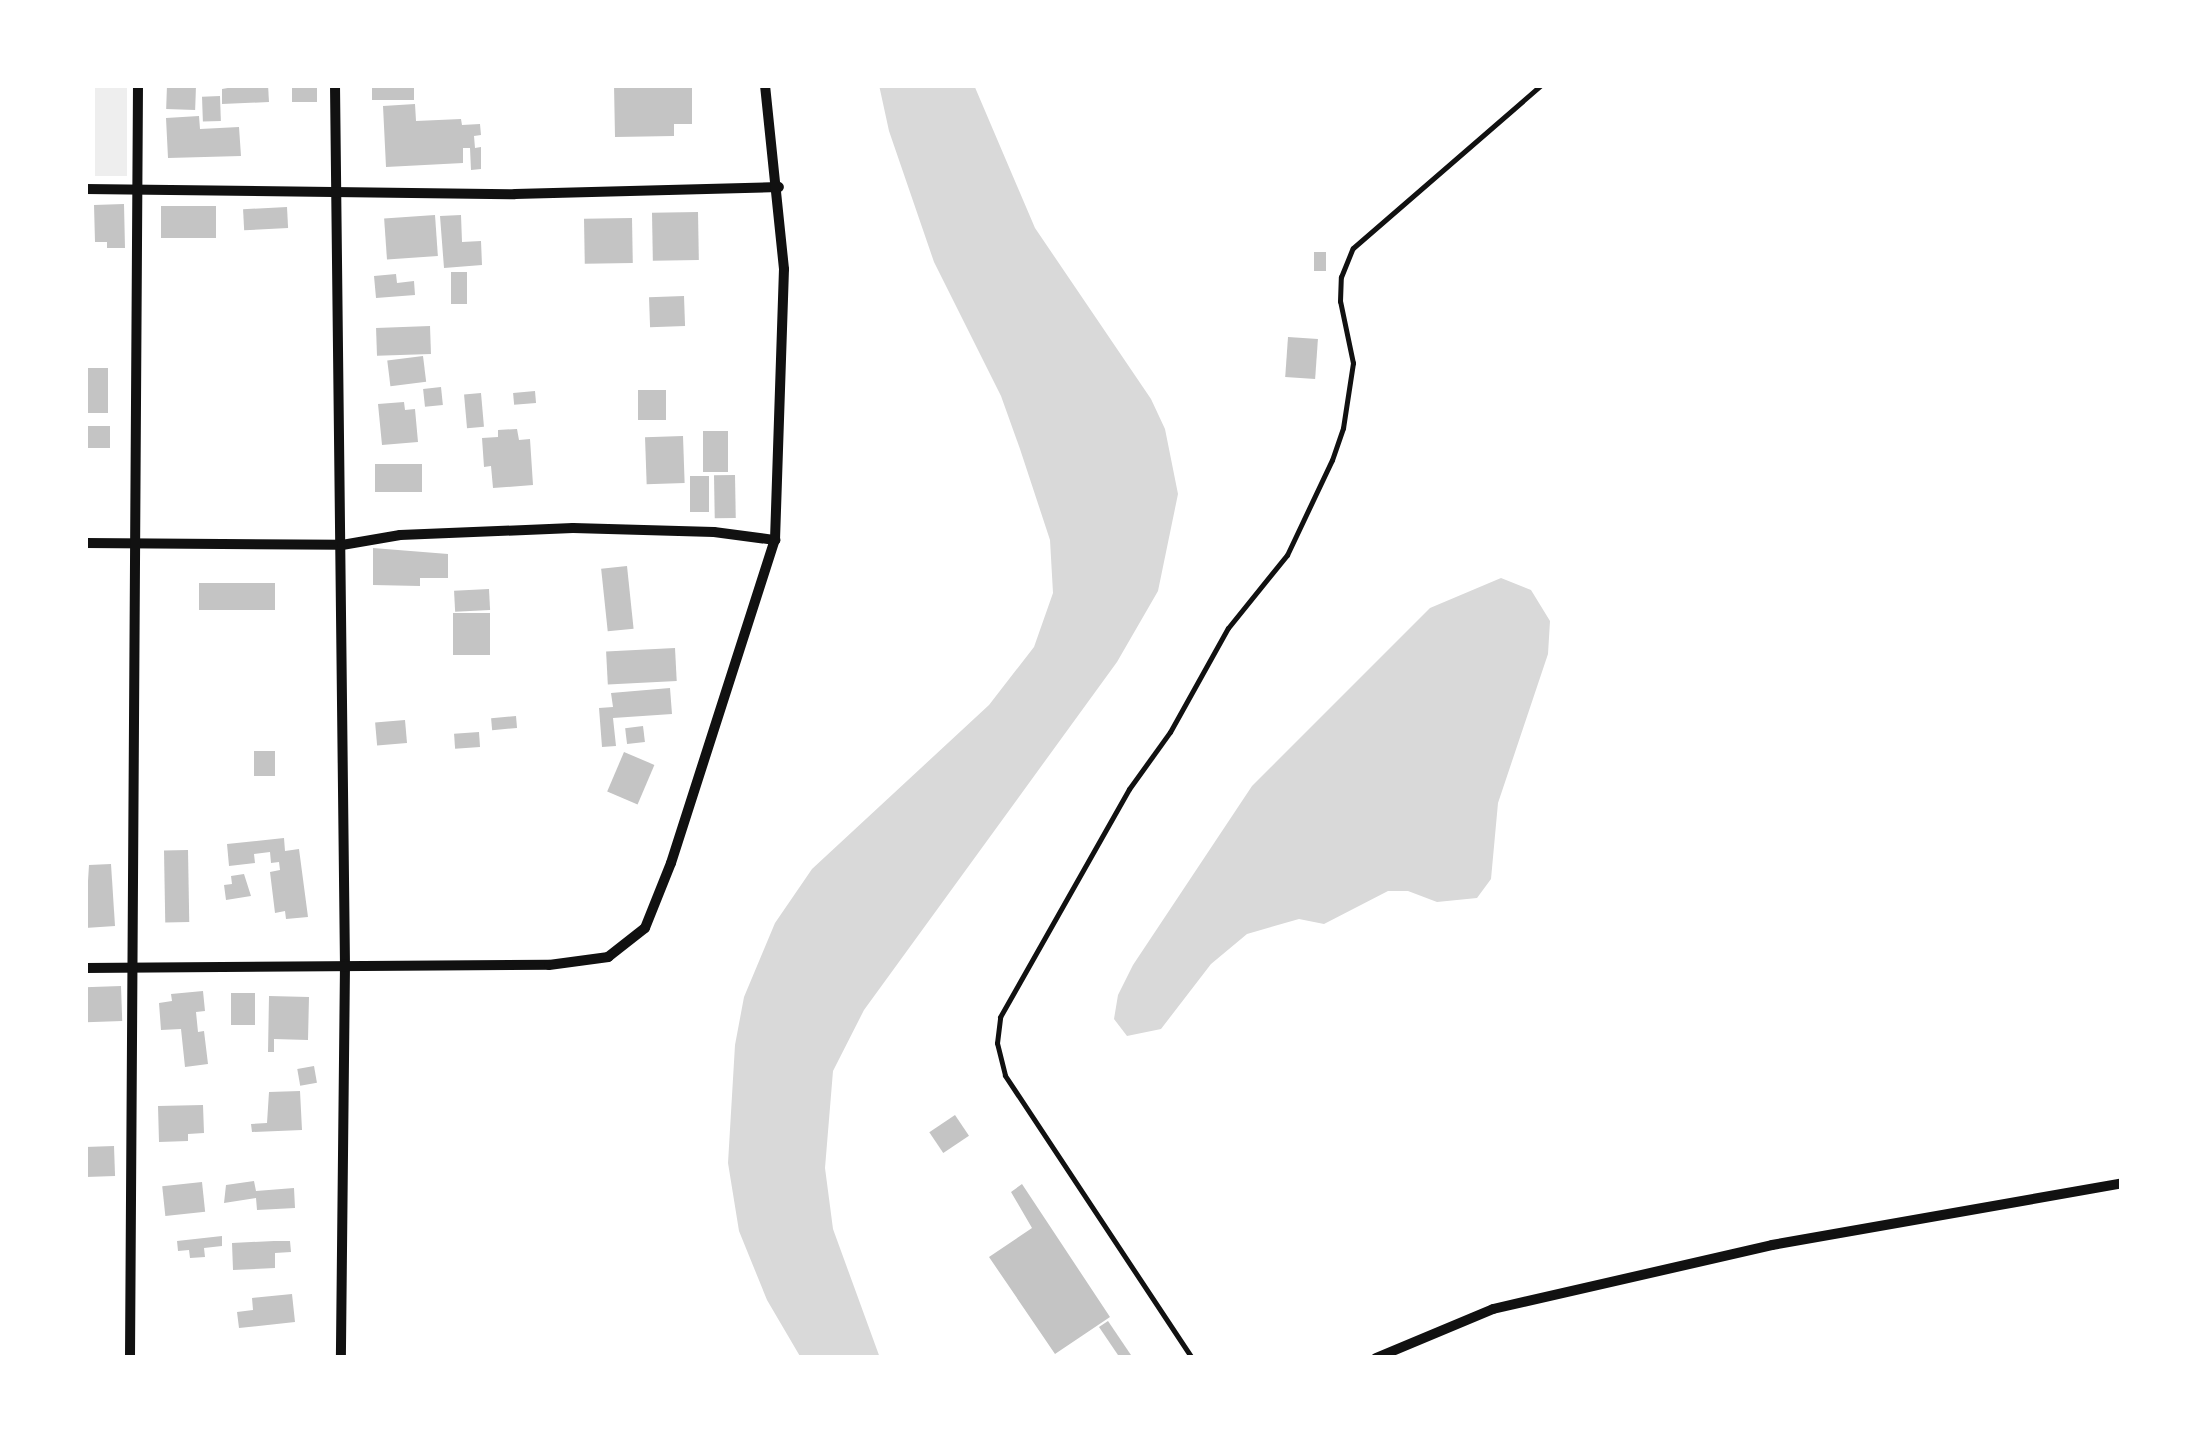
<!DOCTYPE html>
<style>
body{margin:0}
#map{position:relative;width:2207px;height:1443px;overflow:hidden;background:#fff;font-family:"Noto Serif",serif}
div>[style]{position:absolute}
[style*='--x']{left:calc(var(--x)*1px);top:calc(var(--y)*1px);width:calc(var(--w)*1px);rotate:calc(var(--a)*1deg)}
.green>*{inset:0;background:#eee;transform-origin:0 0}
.water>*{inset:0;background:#d9d9d9}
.building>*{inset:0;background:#c4c4c4;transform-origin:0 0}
.service>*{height:5px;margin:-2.5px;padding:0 2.5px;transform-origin:2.5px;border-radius:2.5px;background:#111}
.minor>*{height:10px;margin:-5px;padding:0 5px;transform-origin:5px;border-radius:5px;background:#111}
span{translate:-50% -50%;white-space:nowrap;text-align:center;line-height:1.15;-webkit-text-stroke:10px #fff;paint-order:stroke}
.frame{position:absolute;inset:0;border:88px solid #fff;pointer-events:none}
</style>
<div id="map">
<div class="green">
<div style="left:95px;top:85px;width:32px;height:91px"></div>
</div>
<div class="water">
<div style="clip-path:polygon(879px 85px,974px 85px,1035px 228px,1151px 399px,1165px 429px,1178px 494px,1158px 591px,1117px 662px,864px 1010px,833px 1071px,825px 1168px,833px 1229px,880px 1358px,801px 1358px,767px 1300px,739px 1231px,728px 1163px,735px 1045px,744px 997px,775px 923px,812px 869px,989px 705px,1034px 647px,1053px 593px,1050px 540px,1020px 449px,1001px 396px,934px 262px,889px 131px)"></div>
<div style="clip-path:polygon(1501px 578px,1531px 590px,1550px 621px,1548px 654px,1498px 803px,1491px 879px,1477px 898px,1437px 902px,1408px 891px,1388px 891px,1324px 924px,1299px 919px,1247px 934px,1211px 964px,1161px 1029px,1127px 1036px,1114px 1019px,1118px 995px,1133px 965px,1252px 786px,1430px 608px)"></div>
</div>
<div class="building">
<div style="left:167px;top:85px;width:29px;height:24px;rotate:2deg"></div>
<div style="clip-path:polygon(245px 85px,268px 85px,269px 102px,222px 104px,222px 89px)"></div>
<div style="left:292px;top:85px;width:25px;height:17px"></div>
<div style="left:372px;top:85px;width:42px;height:15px"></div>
<div style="clip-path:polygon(614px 85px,692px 85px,692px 124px,674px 124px,674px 136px,615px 137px)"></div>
<div style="left:220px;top:96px;width:25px;height:18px;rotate:88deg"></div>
<div style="clip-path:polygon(415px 104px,416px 121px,461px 119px,462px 125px,480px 124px,481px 135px,474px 136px,475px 148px,481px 147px,481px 169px,471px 170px,470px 148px,463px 148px,463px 163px,386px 167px,383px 106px)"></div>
<div style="clip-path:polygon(199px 116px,200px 129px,239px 127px,241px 156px,168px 158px,166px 118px)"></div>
<div style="clip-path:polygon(124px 204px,125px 248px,107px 248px,107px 242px,95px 242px,94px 205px)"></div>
<div style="left:216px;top:206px;width:32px;height:55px;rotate:90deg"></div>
<div style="left:287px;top:207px;width:21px;height:44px;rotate:87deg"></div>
<div style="left:698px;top:212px;width:48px;height:46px;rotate:89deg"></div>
<div style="left:435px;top:215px;width:41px;height:51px;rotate:86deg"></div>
<div style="clip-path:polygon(461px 215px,462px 242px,481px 241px,482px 265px,444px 268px,440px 216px)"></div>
<div style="left:632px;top:218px;width:45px;height:48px;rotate:89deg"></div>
<div style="left:1314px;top:252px;width:12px;height:19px"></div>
<div style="left:451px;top:272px;width:16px;height:32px"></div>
<div style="clip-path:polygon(396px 274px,397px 283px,414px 281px,415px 295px,376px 298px,374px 276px)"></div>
<div style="left:684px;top:296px;width:30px;height:35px;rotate:88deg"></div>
<div style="left:430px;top:326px;width:28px;height:54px;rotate:88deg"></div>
<div style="left:1288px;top:337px;width:30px;height:40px;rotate:4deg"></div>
<div style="left:423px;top:356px;width:26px;height:36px;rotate:83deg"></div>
<div style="left:85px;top:368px;width:23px;height:45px"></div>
<div style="left:441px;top:387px;width:18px;height:18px;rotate:84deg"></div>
<div style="left:666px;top:390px;width:30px;height:28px;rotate:90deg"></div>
<div style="left:535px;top:391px;width:12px;height:22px;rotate:85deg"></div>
<div style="left:481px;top:393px;width:34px;height:17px;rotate:85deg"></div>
<div style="clip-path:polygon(404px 402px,405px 410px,415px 409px,418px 442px,382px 445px,378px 404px)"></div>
<div style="left:85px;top:426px;width:25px;height:22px"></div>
<div style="clip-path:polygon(517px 429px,519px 440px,530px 439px,533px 485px,493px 488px,491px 466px,484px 467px,482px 438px,498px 437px,498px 430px)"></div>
<div style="left:703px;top:431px;width:25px;height:41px"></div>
<div style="left:683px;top:436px;width:47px;height:38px;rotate:88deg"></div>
<div style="left:375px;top:464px;width:47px;height:28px"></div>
<div style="left:735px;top:475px;width:43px;height:21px;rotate:89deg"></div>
<div style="left:690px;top:476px;width:19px;height:36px"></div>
<div style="clip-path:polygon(373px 548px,448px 554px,448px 578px,420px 578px,420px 586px,373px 585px)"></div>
<div style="left:627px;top:566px;width:63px;height:26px;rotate:84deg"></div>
<div style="left:199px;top:583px;width:76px;height:27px"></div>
<div style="left:489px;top:589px;width:21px;height:35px;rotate:87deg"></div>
<div style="left:453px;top:613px;width:37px;height:42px"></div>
<div style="left:675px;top:648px;width:33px;height:69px;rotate:87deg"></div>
<div style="clip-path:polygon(670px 688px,672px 714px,613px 718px,616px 746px,602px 747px,599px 708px,613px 707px,611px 693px)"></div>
<div style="left:516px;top:716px;width:12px;height:25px;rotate:85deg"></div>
<div style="left:405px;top:720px;width:23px;height:30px;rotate:85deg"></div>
<div style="left:643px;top:726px;width:16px;height:18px;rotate:83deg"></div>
<div style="left:479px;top:732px;width:15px;height:25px;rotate:86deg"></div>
<div style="left:254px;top:751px;width:21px;height:25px"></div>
<div style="left:624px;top:752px;width:33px;height:43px;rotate:23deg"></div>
<div style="clip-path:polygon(284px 838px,285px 851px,299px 849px,308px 917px,286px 919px,285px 911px,275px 913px,270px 872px,280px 870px,279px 862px,271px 863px,270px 852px,254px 854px,255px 863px,229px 866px,227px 844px)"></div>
<div style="left:188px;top:850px;width:72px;height:24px;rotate:89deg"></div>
<div style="clip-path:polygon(111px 864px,115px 926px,85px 928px,89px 865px)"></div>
<div style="clip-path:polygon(244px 874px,251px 896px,226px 900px,224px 885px,232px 884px,231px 876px)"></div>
<div style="left:121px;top:986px;width:35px;height:36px;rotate:88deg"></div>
<div style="clip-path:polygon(203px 991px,205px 1011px,196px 1012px,198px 1032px,204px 1031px,208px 1064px,185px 1067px,181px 1029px,161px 1030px,159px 1003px,172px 1001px,171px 994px)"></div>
<div style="left:231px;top:993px;width:24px;height:32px"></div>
<div style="clip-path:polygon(269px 996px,309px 997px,308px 1040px,274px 1039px,274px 1052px,268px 1052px)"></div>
<div style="left:314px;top:1066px;width:17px;height:17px;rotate:80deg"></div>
<div style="clip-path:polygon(300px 1091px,302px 1130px,252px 1132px,251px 1124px,267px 1123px,269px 1092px)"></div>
<div style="clip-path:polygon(203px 1105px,204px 1133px,188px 1134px,188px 1141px,159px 1142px,158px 1106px)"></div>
<div style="left:955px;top:1115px;width:25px;height:31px;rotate:56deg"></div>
<div style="left:114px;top:1146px;width:30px;height:29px;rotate:88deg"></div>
<div style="clip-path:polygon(254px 1181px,256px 1191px,294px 1188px,295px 1208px,257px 1210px,256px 1198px,224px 1203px,226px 1185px)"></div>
<div style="left:202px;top:1182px;width:30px;height:40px;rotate:84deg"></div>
<div style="clip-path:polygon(1022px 1184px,1110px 1317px,1055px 1354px,989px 1257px,1032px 1228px,1011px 1192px)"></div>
<div style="clip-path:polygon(222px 1236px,222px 1246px,204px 1248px,205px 1257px,190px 1258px,189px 1250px,178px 1251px,177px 1241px)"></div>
<div style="clip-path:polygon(274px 1241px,290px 1241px,291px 1252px,275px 1253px,275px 1268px,233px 1270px,232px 1243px)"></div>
<div style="clip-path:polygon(292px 1294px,295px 1322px,239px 1328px,237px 1312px,253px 1310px,252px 1298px)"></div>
<div style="clip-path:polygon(1108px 1321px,1133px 1358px,1120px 1358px,1099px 1327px)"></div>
</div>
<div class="service">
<div style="--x:1192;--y:1358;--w:339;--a:-123.5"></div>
<div style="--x:1005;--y:1075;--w:33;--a:-104"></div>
<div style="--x:997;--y:1043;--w:26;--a:-83"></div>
<div style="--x:1000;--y:1017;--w:262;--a:-60.5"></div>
<div style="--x:1129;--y:789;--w:70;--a:-54.3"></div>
<div style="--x:1170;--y:732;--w:119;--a:-60.9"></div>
<div style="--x:1228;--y:628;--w:94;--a:-51.1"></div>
<div style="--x:1287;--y:555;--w:105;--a:-64.7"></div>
<div style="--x:1332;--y:460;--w:34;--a:-71"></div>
<div style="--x:1343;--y:428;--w:66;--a:-81.3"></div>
<div style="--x:1353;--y:363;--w:63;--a:-101.8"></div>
<div style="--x:1340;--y:301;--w:24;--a:-88"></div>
<div style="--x:1341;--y:277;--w:31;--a:-68"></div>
<div style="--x:1353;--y:248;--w:249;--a:-40.9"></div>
</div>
<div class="minor">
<div style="--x:335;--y:85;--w:879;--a:89.35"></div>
<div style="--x:345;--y:964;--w:394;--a:90.6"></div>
<div style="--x:85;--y:189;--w:430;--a:0.7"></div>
<div style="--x:515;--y:194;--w:264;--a:-1.5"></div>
<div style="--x:85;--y:543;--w:257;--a:0.4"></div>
<div style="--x:342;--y:545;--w:59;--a:-9.8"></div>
<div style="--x:400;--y:535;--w:173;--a:-2.3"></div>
<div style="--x:573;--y:528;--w:141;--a:1.6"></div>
<div style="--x:714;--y:532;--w:62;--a:7.5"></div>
<div style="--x:85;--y:968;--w:464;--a:-0.4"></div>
<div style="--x:549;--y:965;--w:60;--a:-7.7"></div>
<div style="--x:608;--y:957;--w:47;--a:-38.1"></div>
<div style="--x:645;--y:928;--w:70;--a:-68.2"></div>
<div style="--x:671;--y:863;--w:339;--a:-72.2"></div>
<div style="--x:775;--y:540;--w:271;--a:-88.1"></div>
<div style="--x:784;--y:269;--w:185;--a:-95.9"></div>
<div style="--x:130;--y:1358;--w:1273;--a:-89.64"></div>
<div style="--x:1376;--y:1358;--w:127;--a:-22.7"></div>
<div style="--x:1493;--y:1309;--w:286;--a:-12.9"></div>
<div style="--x:1772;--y:1245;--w:355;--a:-10"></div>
</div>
<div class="frame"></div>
</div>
